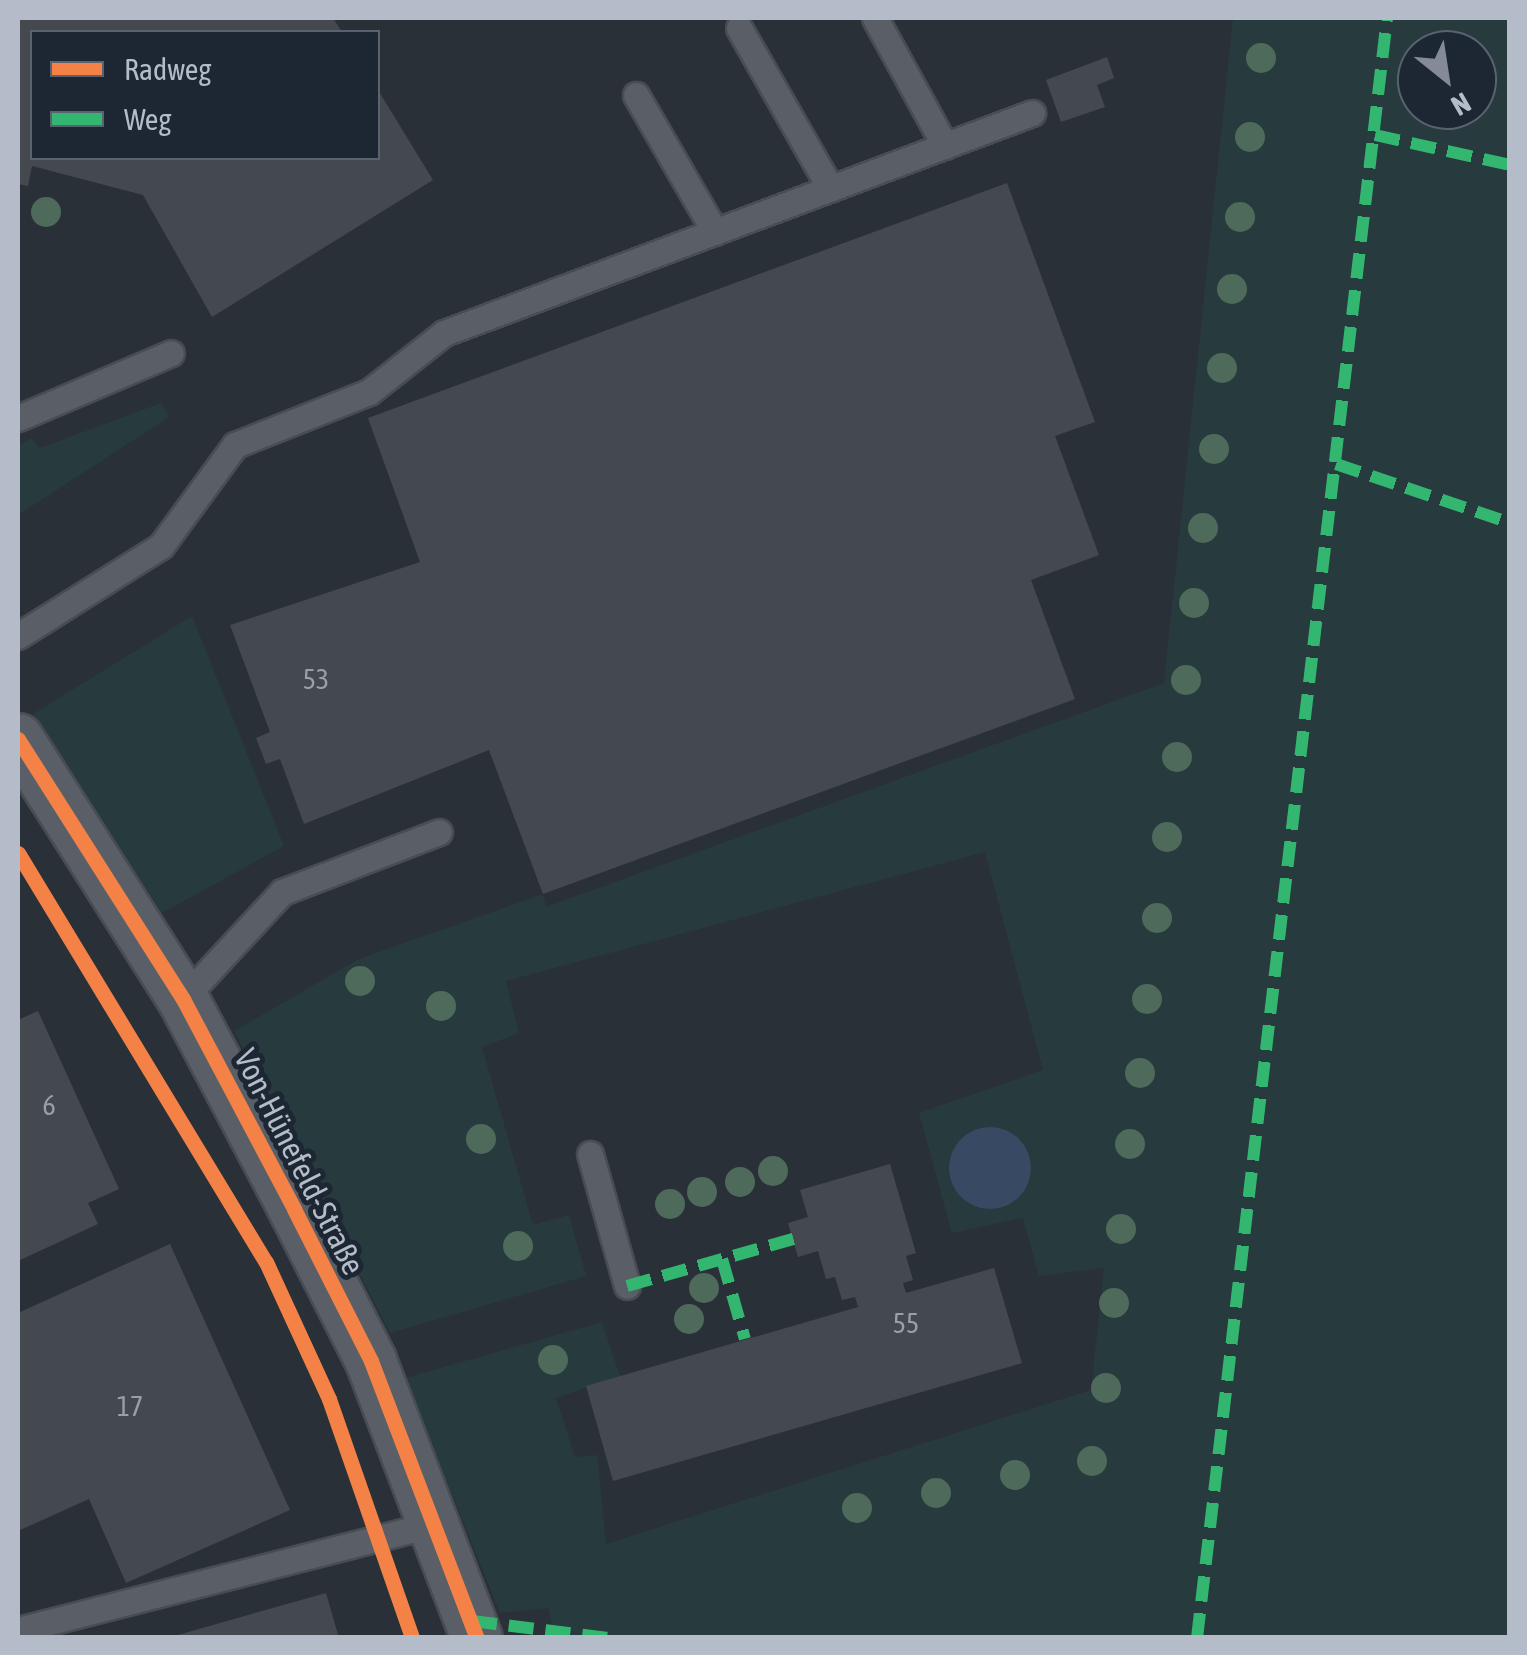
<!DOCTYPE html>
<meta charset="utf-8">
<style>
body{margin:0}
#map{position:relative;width:1527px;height:1655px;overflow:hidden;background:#2a3038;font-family:"Asap Condensed",sans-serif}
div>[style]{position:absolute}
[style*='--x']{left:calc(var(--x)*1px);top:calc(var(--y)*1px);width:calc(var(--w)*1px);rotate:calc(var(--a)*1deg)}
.green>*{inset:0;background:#273a3e}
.water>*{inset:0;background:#384963}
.round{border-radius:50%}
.building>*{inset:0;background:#444950}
.roads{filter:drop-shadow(2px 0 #484c53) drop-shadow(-2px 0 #484c53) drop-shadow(0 2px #484c53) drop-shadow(0 -2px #484c53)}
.service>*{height:25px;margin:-12.5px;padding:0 12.5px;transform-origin:12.5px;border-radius:12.5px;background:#5a5e66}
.minor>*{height:50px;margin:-25px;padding:0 25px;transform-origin:25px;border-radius:25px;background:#5a5e66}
.quiet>*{height:12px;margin-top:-6px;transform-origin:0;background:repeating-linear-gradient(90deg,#33b770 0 25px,transparent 0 37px)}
.cycleway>*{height:15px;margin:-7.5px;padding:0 7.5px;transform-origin:7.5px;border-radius:7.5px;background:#f48246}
.trees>*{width:30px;height:30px;margin:-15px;border-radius:50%;background:#4e6a5a}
span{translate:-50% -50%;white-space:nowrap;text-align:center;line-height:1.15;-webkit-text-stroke:10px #1d2633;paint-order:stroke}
.number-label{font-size:28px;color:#989fab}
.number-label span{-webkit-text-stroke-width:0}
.street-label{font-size:32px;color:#b4bcc9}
.frame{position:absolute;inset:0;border:20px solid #b4bcc9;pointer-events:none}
.legend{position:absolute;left:30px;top:30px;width:350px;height:130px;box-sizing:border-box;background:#1d2633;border:2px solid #59626f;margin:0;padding:12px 18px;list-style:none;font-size:30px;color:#b4bcc9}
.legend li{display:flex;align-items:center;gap:20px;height:50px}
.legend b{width:50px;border:2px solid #59626f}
.north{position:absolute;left:1397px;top:30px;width:100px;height:100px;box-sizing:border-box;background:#1d2633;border:2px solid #59626f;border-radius:50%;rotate:150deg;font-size:28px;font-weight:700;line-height:40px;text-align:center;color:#b4bcc9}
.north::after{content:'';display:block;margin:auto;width:35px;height:45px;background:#848b96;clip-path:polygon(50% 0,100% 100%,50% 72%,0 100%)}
</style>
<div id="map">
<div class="green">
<div style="clip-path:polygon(evenodd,1233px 18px,1509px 18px,1509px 1637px,555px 1638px,548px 1608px,500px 1613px,405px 1378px,602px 1322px,620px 1376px,556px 1398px,575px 1457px,597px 1455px,606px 1544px,1091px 1390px,1104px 1268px,1039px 1276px,1023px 1218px,952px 1233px,919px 1113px,1043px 1070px,985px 852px,506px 981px,519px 1033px,482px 1047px,533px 1225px,569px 1215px,586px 1276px,390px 1333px,234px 1031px,359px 959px,543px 894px,546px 907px,1164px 683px,1233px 18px,1417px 50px,1477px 50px,1477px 110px,1417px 110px,1417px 50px)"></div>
<div style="clip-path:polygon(161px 403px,169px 417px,18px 515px,18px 446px,31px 438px,40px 448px)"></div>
<div style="clip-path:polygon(192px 616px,284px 846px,162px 913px,33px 714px)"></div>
</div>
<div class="water">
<div class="round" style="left:949px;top:1127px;width:82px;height:82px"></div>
</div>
<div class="building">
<div style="clip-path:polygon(18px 18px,333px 18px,342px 32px,32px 32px,32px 158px,378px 158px,378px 90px,433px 180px,212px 317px,143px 195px,32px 166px,28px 186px,18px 184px)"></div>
<div style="clip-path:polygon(1107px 57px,1114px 78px,1097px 85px,1105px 107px,1061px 122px,1046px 80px)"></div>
<div style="clip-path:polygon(1007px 183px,1095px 422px,1055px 436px,1099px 555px,1031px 580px,1075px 699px,543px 894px,489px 750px,304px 824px,280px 759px,266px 764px,256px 738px,270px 732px,230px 625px,420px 562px,368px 418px)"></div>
<div style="clip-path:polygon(38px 1011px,119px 1189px,88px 1203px,98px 1224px,18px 1261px,18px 1020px)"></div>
<div style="clip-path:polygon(890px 1164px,916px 1253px,906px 1256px,913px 1280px,903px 1283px,906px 1293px,994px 1268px,1022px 1363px,613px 1481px,586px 1386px,858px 1307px,855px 1297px,842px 1300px,835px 1277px,826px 1279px,818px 1251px,798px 1257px,788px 1223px,808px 1217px,800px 1190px)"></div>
<div style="clip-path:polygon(170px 1244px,290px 1510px,126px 1583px,89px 1499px,18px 1531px,18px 1313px)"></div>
<div style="clip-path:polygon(326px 1593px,339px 1638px,174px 1638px,174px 1636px)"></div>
</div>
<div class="roads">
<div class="service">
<div style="--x:875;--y:18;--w:146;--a:61.3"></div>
<div style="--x:739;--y:28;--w:185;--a:60.3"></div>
<div style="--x:636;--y:95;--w:158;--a:60"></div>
<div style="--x:18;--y:418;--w:166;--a:-23"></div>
<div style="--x:18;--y:636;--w:169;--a:-32.2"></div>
<div style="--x:161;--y:546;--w:125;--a:-53.8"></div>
<div style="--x:235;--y:445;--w:144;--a:-21.6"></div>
<div style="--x:369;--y:392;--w:95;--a:-38.2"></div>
<div style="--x:444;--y:333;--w:628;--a:-20.51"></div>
<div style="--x:183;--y:999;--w:146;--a:-47.2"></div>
<div style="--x:282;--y:892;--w:168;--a:-20.9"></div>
<div style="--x:590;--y:1154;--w:137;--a:74.3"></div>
<div style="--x:18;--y:1630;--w:428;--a:-14.3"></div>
</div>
<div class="minor">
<div style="--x:18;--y:739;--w:308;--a:57.6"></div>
<div style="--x:183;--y:999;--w:238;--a:62.1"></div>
<div style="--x:294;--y:1209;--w:170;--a:63.1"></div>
<div style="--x:371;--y:1361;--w:297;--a:69.1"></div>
</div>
</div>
<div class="quiet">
<div style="--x:1375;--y:135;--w:138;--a:12.5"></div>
<div style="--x:1336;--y:464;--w:184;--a:18.7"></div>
<div style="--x:722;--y:1259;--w:83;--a:74"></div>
<div style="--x:627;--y:1286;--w:173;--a:-15.8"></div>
<div style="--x:472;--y:1621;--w:137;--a:7.1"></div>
<div style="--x:1197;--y:1638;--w:1631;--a:-83.31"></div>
</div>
<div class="cycleway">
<div style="--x:18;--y:739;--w:308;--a:57.6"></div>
<div style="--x:183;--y:999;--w:238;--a:62.1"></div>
<div style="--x:294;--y:1209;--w:170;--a:63.1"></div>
<div style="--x:371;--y:1361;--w:297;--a:69.1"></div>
<div style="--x:18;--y:853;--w:478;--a:58.8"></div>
<div style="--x:266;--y:1262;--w:151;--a:65.3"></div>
<div style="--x:329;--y:1399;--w:253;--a:70.8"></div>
</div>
<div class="trees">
<div style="left:1261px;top:58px"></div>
<div style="left:1250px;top:137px"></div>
<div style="left:46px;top:212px"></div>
<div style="left:1240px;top:217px"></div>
<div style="left:1232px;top:289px"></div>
<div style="left:1222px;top:368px"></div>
<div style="left:1214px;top:449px"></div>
<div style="left:1203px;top:528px"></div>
<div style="left:1194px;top:603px"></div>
<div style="left:1186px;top:680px"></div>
<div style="left:1177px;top:757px"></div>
<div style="left:1167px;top:837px"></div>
<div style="left:1157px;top:918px"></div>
<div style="left:360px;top:981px"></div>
<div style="left:1147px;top:999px"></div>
<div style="left:441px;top:1006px"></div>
<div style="left:1140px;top:1073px"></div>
<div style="left:481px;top:1139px"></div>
<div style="left:1130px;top:1144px"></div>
<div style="left:773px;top:1171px"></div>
<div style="left:740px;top:1182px"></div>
<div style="left:702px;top:1192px"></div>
<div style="left:670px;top:1204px"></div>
<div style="left:1121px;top:1229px"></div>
<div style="left:518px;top:1246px"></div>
<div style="left:704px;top:1288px"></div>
<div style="left:1114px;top:1303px"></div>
<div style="left:689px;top:1319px"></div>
<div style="left:553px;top:1360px"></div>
<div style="left:1106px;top:1388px"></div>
<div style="left:1092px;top:1461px"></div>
<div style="left:1015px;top:1475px"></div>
<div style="left:936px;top:1493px"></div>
<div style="left:857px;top:1508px"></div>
</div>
<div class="number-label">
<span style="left:316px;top:679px">53</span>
<span style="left:49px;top:1105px">6</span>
<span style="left:906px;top:1323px">55</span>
<span style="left:130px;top:1406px">17</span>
</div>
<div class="street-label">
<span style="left:299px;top:1162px;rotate:63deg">Von-Hünefeld-Straße</span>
</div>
<div class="frame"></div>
<ul class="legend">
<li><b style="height:12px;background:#f48246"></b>Radweg</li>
<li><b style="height:12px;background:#33b770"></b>Weg</li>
</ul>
<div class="north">N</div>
</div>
